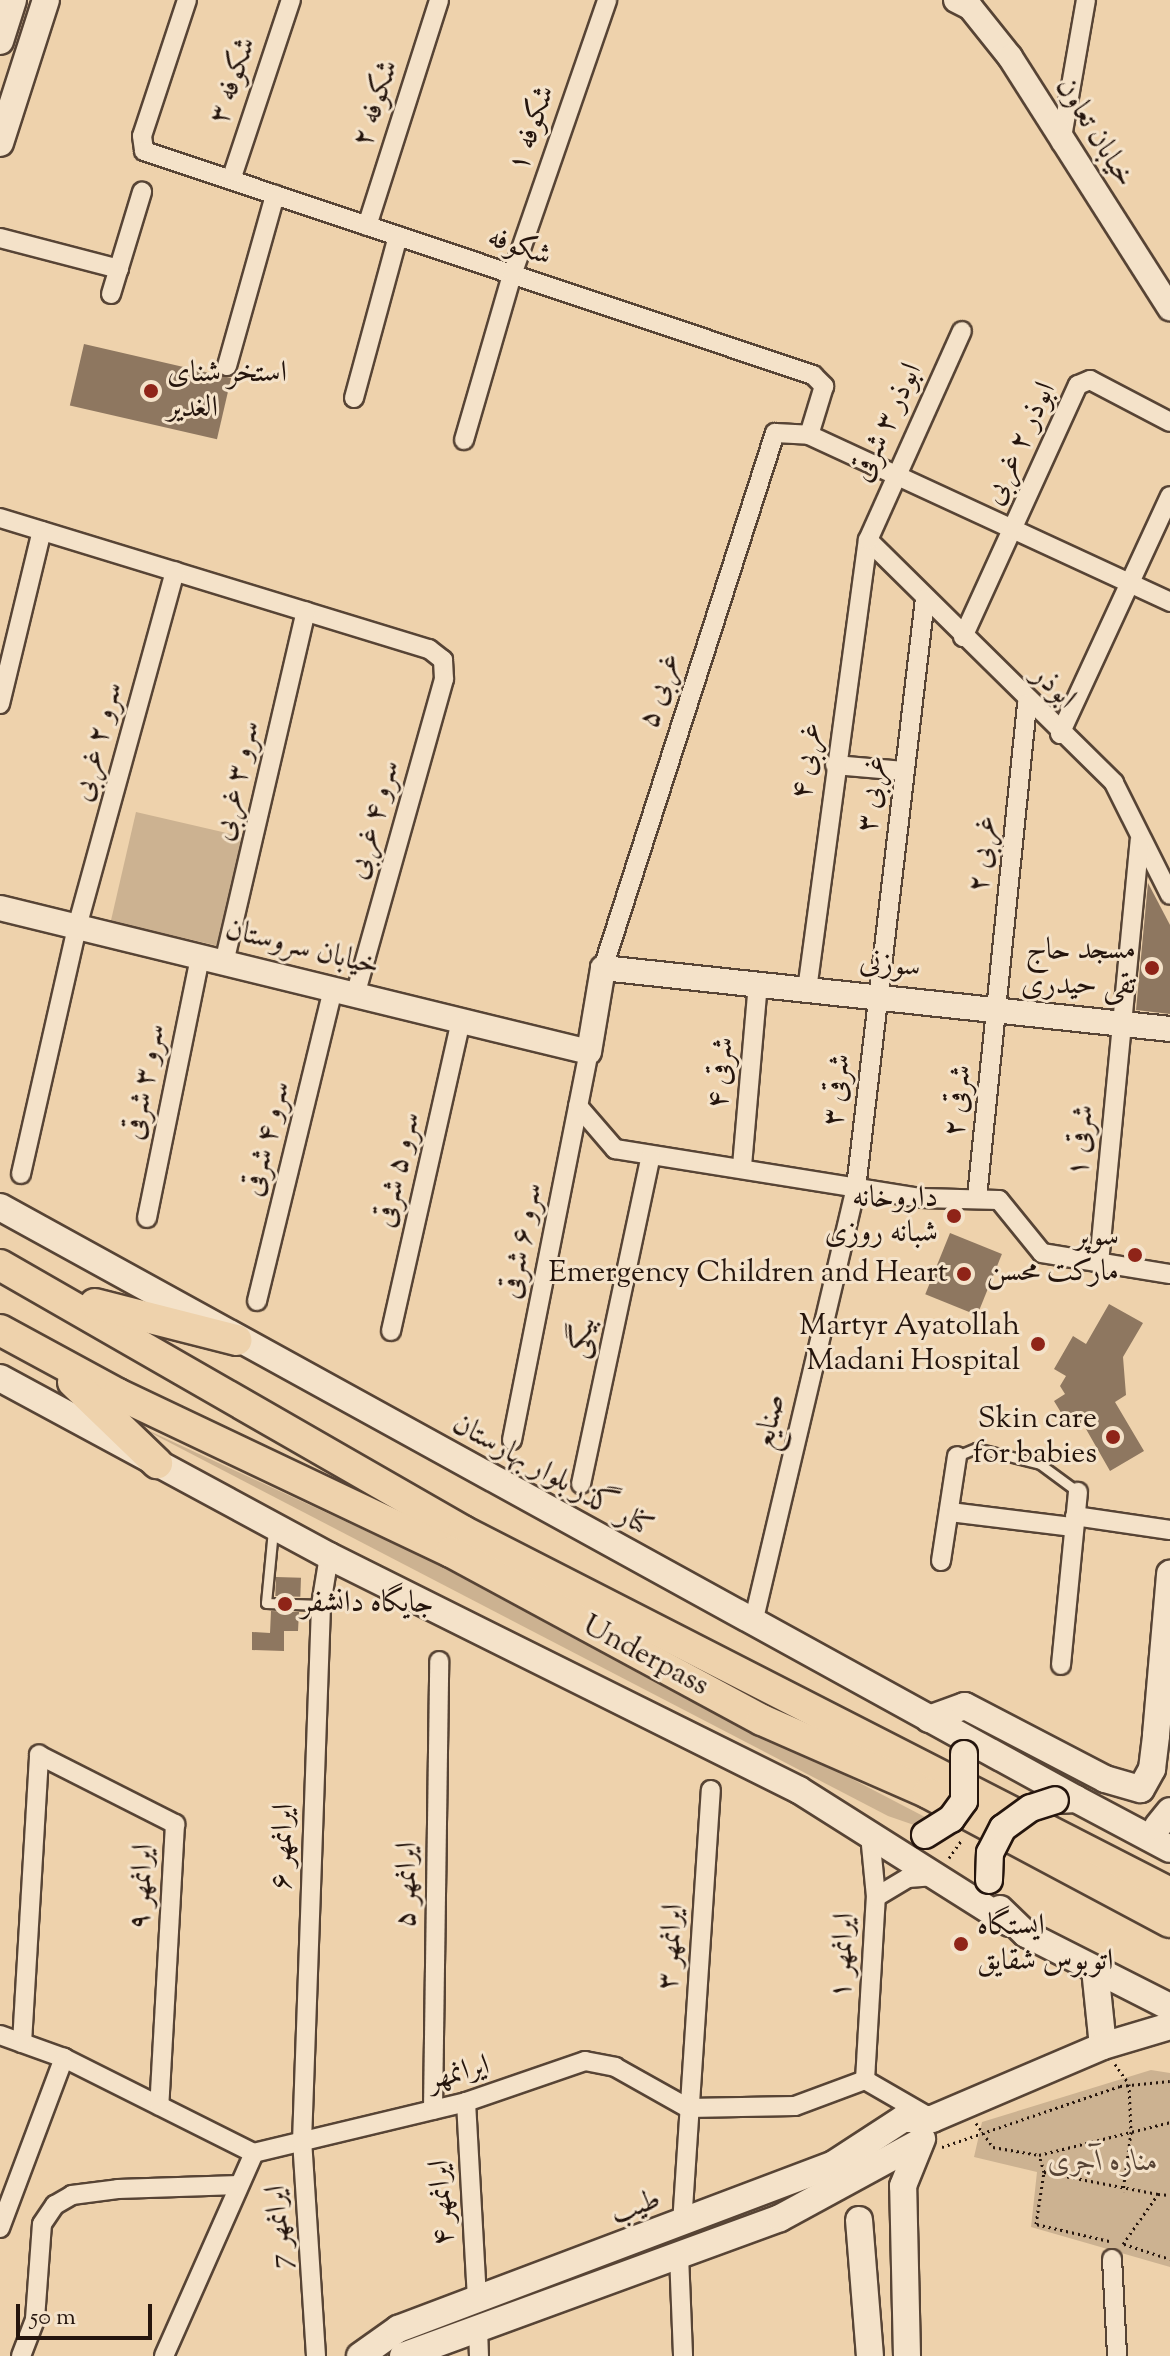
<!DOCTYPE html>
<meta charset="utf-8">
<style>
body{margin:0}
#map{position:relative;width:1170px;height:2356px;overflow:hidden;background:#eed2ac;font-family:"Sorts Mill Goudy",Amiri,serif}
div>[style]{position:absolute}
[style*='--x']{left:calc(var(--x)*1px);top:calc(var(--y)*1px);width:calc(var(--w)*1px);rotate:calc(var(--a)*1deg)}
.green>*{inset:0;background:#ccb291;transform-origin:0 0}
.building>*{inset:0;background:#8e7760;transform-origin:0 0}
.path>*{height:3px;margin-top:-1.5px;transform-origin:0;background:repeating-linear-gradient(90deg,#25150d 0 2px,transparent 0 6px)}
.roads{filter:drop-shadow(2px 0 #574435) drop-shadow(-2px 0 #574435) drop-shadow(0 2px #574435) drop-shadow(0 -2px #574435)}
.service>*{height:9px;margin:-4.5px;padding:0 4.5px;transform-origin:4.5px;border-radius:4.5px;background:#f4e2c9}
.minor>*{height:18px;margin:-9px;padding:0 9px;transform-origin:9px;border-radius:9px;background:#f4e2c9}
.tertiary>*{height:24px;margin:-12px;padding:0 12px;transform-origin:12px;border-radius:12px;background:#f4e2c9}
.secondary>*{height:26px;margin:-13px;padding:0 13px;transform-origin:13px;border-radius:13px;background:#f4e2c9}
.primary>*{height:30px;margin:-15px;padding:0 15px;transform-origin:15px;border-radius:15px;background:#eed2ac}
.bridges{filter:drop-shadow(2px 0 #25150d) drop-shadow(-2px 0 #25150d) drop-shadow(0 2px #25150d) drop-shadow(0 -2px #25150d)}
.secondary-bridge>*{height:26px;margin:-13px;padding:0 13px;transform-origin:13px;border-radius:13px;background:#f4e2c9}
.dots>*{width:22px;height:22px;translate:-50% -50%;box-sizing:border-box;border:4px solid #f4e2c9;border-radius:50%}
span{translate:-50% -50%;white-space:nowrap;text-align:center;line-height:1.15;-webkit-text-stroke:6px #f4e2c9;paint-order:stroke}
.street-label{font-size:30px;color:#25150d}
.poi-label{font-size:30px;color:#25150d}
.left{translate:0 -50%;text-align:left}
.right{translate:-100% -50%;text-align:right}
.park-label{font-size:30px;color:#574435;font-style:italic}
.scale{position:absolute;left:16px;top:2304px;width:136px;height:36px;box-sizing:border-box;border:4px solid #25150d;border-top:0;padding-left:10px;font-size:24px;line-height:28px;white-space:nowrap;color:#25150d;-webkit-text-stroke:6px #f4e2c9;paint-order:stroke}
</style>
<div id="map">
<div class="green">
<div style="left:136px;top:812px;width:112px;height:112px;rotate:13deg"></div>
<div style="clip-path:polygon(130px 1422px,457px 1573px,925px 1817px,914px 1825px,888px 1816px)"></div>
<div style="clip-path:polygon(1151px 2070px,1170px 2073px,1170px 2267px,1031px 2227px,1037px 2172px,974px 2157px,982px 2122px)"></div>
</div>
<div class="building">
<div style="left:84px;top:344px;width:151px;height:63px;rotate:13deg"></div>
<div style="clip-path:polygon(1148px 883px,1170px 925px,1170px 1014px,1136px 1010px)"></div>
<div style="left:950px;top:1233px;width:56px;height:66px;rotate:22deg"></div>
<div style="clip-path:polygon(1109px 1304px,1143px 1323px,1123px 1357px,1126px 1395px,1115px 1402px,1144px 1451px,1110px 1471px,1082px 1422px,1071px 1429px,1054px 1401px,1065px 1394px,1060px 1386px,1066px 1376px,1054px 1369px,1073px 1336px,1086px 1344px)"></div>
<div style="left:276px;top:1577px;width:25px;height:19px;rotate:2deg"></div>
<div style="clip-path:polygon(271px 1611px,299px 1612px,298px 1631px,284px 1631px,284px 1651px,252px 1650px,252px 1632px,270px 1633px)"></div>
</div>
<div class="path">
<div style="--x:949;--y:1858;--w:21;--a:-55"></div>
<div style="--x:1115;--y:2064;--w:24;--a:55"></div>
<div style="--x:1129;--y:2084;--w:48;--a:87.6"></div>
<div style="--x:1131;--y:2132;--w:60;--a:97.7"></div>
<div style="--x:976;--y:2123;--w:29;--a:55"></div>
<div style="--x:993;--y:2147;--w:47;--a:9.9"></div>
<div style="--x:942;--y:2147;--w:188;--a:-18.9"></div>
<div style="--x:1120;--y:2086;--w:50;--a:-5.7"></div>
<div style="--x:1044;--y:2172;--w:18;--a:-106"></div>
<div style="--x:1039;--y:2155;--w:135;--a:-14.1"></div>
<div style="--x:1109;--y:2241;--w:75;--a:-166.9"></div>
<div style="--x:1036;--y:2224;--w:53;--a:-81.3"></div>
<div style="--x:1044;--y:2172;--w:116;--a:10.9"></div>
<div style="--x:1123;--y:2244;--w:61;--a:-55"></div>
<div style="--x:1158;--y:2194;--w:12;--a:5"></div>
<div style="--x:1124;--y:2244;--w:48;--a:18.1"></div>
</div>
<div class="roads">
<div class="service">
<div style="--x:957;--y:1456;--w:21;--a:-23"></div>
<div style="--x:976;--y:1448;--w:66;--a:14"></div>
<div style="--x:1040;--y:1464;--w:47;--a:36.4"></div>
<div style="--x:273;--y:1530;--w:73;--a:95.5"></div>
<div style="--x:266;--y:1603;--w:55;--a:2.1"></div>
</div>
<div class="minor">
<div style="--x:187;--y:0;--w:143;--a:108.3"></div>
<div style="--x:142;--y:136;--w:15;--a:82"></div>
<div style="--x:144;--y:151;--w:706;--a:18.51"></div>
<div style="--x:813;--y:375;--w:16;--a:45"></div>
<div style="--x:824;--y:386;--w:51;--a:107"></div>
<div style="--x:1061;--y:143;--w:145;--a:-80.1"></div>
<div style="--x:231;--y:180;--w:190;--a:-71.6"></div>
<div style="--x:367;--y:226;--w:237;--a:-72.3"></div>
<div style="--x:0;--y:238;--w:123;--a:14.6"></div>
<div style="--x:111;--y:294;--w:107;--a:-73.1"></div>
<div style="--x:227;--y:366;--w:178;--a:-74.3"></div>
<div style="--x:354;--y:398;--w:168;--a:-74.8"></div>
<div style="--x:464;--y:440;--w:172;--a:-73.8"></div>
<div style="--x:512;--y:275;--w:291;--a:-70.9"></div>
<div style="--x:0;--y:518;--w:449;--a:17"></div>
<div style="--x:429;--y:649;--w:18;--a:38"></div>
<div style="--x:443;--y:660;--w:19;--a:87"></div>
<div style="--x:444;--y:679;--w:328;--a:105.7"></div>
<div style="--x:868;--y:540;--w:346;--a:44.6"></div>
<div style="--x:1114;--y:783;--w:125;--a:63.4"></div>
<div style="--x:963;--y:637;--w:277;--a:-65.5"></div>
<div style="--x:1078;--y:385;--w:13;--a:-23"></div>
<div style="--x:1090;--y:380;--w:90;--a:27.7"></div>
<div style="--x:0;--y:704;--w:178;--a:-76.4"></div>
<div style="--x:1060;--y:734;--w:262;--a:-65.2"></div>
<div style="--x:835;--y:765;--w:69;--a:5"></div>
<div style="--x:224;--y:963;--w:361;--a:-76.9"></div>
<div style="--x:603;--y:968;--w:562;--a:-72.18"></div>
<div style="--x:775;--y:433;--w:34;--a:3"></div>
<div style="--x:809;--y:435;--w:398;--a:24.8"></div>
<div style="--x:807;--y:990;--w:454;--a:-82.3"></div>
<div style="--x:868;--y:540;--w:229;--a:-65.8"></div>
<div style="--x:578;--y:1106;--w:57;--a:49.3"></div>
<div style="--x:615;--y:1149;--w:310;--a:9.1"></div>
<div style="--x:921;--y:1198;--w:78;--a:1.5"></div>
<div style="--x:999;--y:1200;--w:68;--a:50.9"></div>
<div style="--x:1042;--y:1253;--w:130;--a:9.3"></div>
<div style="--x:742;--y:1166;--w:183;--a:-85"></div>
<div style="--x:21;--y:1174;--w:253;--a:-77.2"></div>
<div style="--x:77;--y:927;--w:369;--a:-74.6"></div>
<div style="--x:977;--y:1197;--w:496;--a:-84.2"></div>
<div style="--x:147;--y:1218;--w:266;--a:-78.5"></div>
<div style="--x:1099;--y:1263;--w:425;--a:-84.5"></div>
<div style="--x:257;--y:1301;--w:320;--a:-76.3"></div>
<div style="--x:391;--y:1331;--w:318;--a:-77.3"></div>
<div style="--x:512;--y:1440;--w:396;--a:-78.8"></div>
<div style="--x:581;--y:1484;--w:335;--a:-78"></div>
<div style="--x:950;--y:1512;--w:124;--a:7"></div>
<div style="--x:1075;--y:1516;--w:96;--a:8.4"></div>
<div style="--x:941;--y:1561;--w:106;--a:-81.3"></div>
<div style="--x:753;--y:1623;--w:447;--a:-76.7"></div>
<div style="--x:856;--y:1188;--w:593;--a:-83.32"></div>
<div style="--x:1061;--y:1665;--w:174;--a:-84.4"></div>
<div style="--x:876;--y:1897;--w:37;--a:-31"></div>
<div style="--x:908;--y:1878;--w:27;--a:-4"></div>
<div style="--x:0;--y:2035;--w:68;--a:19.8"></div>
<div style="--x:64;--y:2058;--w:212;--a:26.6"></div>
<div style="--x:254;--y:2153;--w:218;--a:-13.5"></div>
<div style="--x:466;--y:2102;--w:126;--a:-19"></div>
<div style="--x:585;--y:2061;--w:31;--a:11"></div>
<div style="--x:615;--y:2067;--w:84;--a:29.3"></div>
<div style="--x:688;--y:2108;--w:107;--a:-1.1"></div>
<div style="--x:795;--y:2106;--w:75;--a:-20.4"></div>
<div style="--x:865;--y:2080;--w:74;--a:30"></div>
<div style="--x:22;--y:2043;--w:289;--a:-86.6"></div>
<div style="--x:39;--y:1755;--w:153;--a:26.9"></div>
<div style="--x:175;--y:1824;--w:282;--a:93.2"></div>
<div style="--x:865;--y:2080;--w:183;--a:-86.6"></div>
<div style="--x:876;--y:1897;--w:62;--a:-95.5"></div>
<div style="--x:466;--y:2102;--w:199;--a:86.8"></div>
<div style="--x:433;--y:2110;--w:449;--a:-89.2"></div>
<div style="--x:682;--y:2224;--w:435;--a:-86.2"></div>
<div style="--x:0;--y:2228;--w:182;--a:-69.4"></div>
<div style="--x:679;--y:2255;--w:101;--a:87.7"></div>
<div style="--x:1112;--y:2259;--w:97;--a:87"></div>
<div style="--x:478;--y:2328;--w:28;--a:88"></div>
<div style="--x:21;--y:2356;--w:40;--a:-69"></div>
<div style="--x:35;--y:2319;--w:95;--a:-85.8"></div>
<div style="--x:42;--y:2224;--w:23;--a:-56"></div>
<div style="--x:55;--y:2205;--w:20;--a:-30"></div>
<div style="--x:72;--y:2195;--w:46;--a:-7.4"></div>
<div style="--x:118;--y:2189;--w:121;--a:-1.9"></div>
<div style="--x:164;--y:2356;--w:222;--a:-66.1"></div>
<div style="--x:316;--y:2356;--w:214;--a:-93.7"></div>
<div style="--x:302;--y:2142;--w:537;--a:-87.97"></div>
<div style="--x:321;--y:1605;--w:50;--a:-80.7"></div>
</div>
<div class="tertiary">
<div style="--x:956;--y:0;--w:16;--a:27"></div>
<div style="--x:970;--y:7;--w:64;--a:51.3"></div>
<div style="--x:1010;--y:57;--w:298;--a:57.5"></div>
<div style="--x:0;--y:908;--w:606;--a:13.74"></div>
<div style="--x:589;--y:1052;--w:85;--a:-80.5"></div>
<div style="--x:603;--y:968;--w:570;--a:6.14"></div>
</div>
<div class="secondary">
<div style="--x:0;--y:41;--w:43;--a:-72.4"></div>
<div style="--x:0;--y:143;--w:150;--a:-72.2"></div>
<div style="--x:0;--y:1207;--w:1228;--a:28.82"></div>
<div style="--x:0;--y:1378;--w:374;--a:28.4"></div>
<div style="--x:329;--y:1556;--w:525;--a:26.47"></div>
<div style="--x:799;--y:1790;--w:249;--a:32.3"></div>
<div style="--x:929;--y:1719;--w:38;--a:-20"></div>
<div style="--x:965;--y:1706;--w:158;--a:27.5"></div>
<div style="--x:1105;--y:1779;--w:37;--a:16"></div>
<div style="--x:1141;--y:1789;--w:23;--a:-61"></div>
<div style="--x:1152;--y:1769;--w:34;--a:-83"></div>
<div style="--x:1156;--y:1735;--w:162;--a:-85"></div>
<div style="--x:1058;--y:1800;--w:18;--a:-3"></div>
<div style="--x:1076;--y:1799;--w:106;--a:28"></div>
<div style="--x:1158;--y:1826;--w:19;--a:-51"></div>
<div style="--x:1000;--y:1909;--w:36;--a:44"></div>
<div style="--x:1026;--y:1934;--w:161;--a:26.9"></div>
<div style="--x:1095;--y:1969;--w:77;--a:84.1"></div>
<div style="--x:859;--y:2220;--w:136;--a:85.4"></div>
<div style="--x:360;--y:2356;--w:47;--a:-35.4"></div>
<div style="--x:398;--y:2329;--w:466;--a:-20.7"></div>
<div style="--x:834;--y:2164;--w:82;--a:-33.1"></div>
<div style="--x:903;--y:2119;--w:29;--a:0"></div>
<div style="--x:932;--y:2119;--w:186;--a:-23.1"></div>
<div style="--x:1103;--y:2046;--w:70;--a:-16.6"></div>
<div style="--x:403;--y:2356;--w:401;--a:-20.1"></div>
<div style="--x:780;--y:2218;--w:159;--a:-28.5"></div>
<div style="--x:907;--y:2356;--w:170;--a:-91.3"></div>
<div style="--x:903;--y:2186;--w:51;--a:-68"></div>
</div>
<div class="primary">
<div style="--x:0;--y:1265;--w:534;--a:29.88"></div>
<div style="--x:463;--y:1531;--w:794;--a:27.11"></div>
<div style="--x:95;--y:1304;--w:146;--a:14.3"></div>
<div style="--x:0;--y:1330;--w:134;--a:28.5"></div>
<div style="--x:118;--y:1394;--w:369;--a:25.4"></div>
<div style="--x:451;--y:1552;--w:353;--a:28.4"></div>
<div style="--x:762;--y:1720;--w:181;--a:23.7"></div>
<div style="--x:928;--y:1793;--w:274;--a:28.1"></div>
<div style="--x:73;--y:1382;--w:117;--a:44"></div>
</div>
</div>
<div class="bridges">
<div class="secondary-bridge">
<div style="--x:925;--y:1835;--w:31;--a:-32"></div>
<div style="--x:951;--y:1819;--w:22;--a:-54"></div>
<div style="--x:964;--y:1801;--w:47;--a:-90"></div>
<div style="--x:989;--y:1880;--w:27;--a:-88"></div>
<div style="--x:990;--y:1853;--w:28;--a:-63"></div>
<div style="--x:1003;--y:1828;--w:34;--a:-36"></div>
<div style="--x:1031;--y:1808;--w:25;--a:-18"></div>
</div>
</div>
<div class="dots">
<div style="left:151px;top:391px;background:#8f2418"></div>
<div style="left:1152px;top:968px;background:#8f2418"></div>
<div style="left:954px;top:1216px;background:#8f2418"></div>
<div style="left:1135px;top:1255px;background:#8f2418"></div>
<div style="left:964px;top:1274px;background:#8f2418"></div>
<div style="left:1038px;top:1344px;background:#8f2418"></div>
<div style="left:1113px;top:1437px;background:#8f2418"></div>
<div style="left:285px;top:1604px;background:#8f2418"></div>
<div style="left:961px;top:1944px;background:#8f2418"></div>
</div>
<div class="street-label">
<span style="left:234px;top:81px;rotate:-71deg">شکوفه ۳</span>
<span style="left:377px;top:104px;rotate:-72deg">شکوفه ۲</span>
<span style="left:533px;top:129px;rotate:-71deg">شکوفه ۱</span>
<span style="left:1094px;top:133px;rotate:58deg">خیابان تعاون</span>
<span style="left:519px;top:248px;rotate:19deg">شکوفه</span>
<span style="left:888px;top:423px;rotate:-65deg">ابوذر ۳ شرقی</span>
<span style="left:1021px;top:444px;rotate:-65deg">ابوذر ۲ غربی</span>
<span style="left:1053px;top:688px;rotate:44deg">ابوذر</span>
<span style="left:661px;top:691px;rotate:-72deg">غربی ۵</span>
<span style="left:99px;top:742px;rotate:-75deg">سرو ۲ غربی</span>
<span style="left:808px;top:761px;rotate:-82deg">غربی ۴</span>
<span style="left:238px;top:781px;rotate:-77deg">سرو ۳ غربی</span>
<span style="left:873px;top:794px;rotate:-83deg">غربی ۳</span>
<span style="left:375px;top:820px;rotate:-74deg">سرو ۴ غربی</span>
<span style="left:984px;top:854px;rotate:-84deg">غربی ۲</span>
<span style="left:302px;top:949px;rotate:14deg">خیابان سروستان</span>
<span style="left:890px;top:966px;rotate:6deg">سوزنی</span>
<span style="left:722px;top:1073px;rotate:-85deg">شرقی ۴</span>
<span style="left:146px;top:1082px;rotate:-79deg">سرو ۳ شرقی</span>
<span style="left:838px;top:1090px;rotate:-84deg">شرقی ۳</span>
<span style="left:959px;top:1101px;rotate:-84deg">شرقی ۲</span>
<span style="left:268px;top:1139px;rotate:-76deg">سرو ۴ شرقی</span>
<span style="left:1082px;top:1141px;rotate:-85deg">شرقی ۱</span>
<span style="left:399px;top:1170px;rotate:-77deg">سرو ۵ شرقی</span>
<span style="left:523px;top:1241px;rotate:-79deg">سرو ۶ شرقی</span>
<span style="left:583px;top:1338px;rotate:-78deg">بیگی</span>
<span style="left:771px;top:1422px;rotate:-77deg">صنایع</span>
<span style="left:552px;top:1477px;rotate:29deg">کنار گذر بلوار بهارستان</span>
<span style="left:645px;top:1657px;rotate:28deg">Underpass</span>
<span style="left:284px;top:1847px;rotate:-88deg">ایرانمهر ۶</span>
<span style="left:408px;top:1885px;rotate:-89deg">ایرانمهر ۵</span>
<span style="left:143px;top:1887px;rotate:-87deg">ایرانمهر ۹</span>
<span style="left:672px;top:1947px;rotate:-86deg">ایرانمهر ۳</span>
<span style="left:844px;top:1956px;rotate:-87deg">ایرانمهر ۱</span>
<span style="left:459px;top:2074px;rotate:-15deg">ایرانمهر</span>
<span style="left:443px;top:2203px;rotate:-93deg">ایرانمهر ۴</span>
<span style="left:636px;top:2208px;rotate:-20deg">طیب</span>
<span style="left:280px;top:2227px;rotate:-94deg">ایرانمهر 7</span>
</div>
<div class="poi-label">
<span class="left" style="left:167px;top:391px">استخر شنای<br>الغدیر</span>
<span class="right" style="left:1136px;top:968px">مسجد حاج<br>تقی حیدری</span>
<span class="right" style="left:938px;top:1216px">داروخانه<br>شبانه روزی</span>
<span class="right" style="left:1119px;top:1255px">سوپر<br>مارکت محسن</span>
<span class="right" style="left:948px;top:1274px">Emergency Children and Heart</span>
<span class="right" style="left:1020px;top:1344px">Martyr Ayatollah<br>Madani Hospital</span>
<span class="right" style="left:1097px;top:1437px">Skin care<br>for babies</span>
<span class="left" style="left:301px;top:1604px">جایگاه دانشفر</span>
<span class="left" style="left:977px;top:1944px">ایستگاه<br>اتوبوس شقایق</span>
</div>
<div class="park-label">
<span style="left:1103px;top:2163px">مناره آجری</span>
</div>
<div class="scale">50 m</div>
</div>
